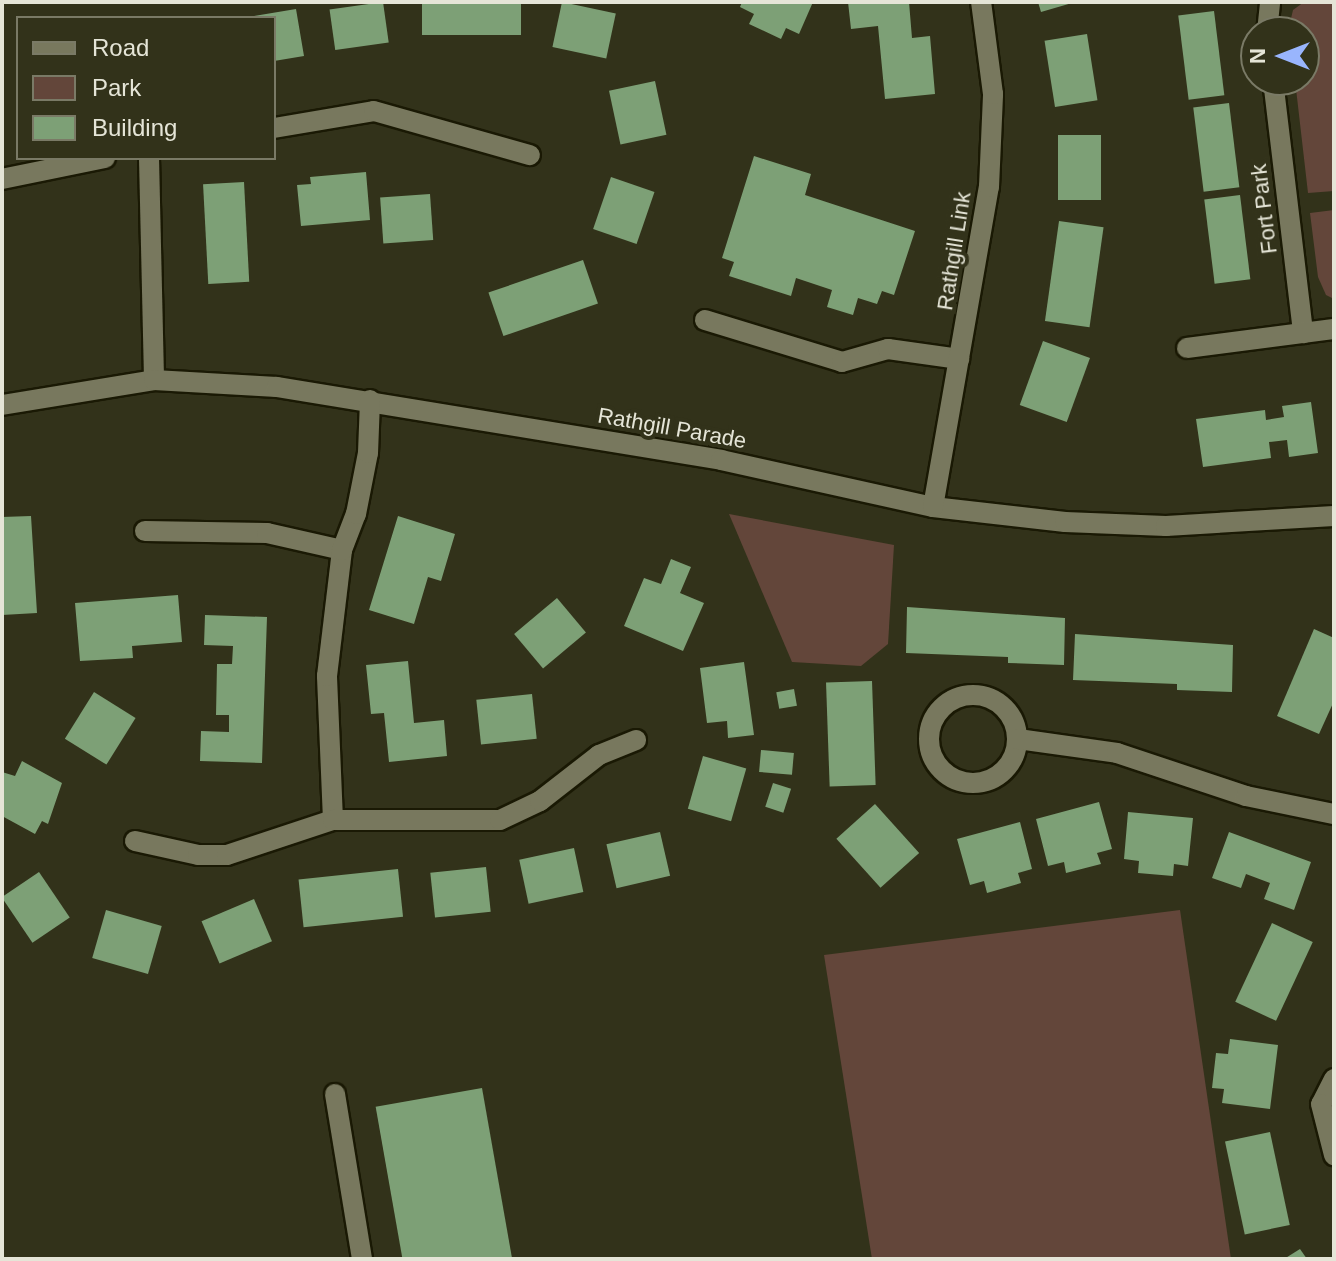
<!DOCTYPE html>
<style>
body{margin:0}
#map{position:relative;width:1336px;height:1261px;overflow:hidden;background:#32321a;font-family:Arial,sans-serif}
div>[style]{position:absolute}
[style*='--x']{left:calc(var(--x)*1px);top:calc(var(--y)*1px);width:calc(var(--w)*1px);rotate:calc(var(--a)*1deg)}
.green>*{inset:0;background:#63463a}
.building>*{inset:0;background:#7da076;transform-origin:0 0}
.roads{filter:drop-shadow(2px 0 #1a1904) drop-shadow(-2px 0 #1a1904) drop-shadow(0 2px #1a1904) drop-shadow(0 -2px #1a1904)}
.lane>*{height:20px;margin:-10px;padding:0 10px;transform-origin:10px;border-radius:10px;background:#78785e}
.street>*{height:20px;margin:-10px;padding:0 10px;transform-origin:10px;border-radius:10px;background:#78785e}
.street>.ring{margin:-10px;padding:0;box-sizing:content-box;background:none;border:20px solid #78785e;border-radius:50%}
span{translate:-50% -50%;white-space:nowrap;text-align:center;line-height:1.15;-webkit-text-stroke:8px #32321a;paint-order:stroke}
.street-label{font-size:22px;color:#e5e5d7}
.frame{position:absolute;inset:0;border:4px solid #e5e5d7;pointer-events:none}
.legend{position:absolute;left:16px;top:16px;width:260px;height:144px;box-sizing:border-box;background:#32321a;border:2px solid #7a7a66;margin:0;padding:10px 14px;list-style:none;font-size:24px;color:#e5e5d7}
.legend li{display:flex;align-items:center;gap:16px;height:40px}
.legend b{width:40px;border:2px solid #7a7a66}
.north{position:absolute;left:1240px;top:16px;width:80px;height:80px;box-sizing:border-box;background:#32321a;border:2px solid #7a7a66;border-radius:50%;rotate:270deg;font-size:22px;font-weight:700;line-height:32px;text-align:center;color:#e5e5d7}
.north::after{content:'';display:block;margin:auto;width:28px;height:36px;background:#99b5fd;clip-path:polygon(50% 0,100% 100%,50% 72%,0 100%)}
</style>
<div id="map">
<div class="green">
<div style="clip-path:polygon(1304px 2px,1334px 2px,1334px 191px,1308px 193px,1295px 80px,1304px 80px,1304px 32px,1290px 32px,1289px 27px,1293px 10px)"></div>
<div style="clip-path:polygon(1334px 210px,1334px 299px,1326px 295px,1318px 277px,1310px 213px)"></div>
<div style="clip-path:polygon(729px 514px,894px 545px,888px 644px,861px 666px,792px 662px)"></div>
<div style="clip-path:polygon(1180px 910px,1231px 1259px,872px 1259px,824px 955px)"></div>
</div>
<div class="building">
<div style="left:383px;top:2px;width:41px;height:54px;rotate:82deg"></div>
<div style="left:422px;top:2px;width:99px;height:33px"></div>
<div style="left:562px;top:2px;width:55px;height:46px;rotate:12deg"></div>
<div style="clip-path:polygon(742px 2px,813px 2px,799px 34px,786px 28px,781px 39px,749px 24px,754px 14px,740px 7px)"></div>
<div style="clip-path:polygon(848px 2px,909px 2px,912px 38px,930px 36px,935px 94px,885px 99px,878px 26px,851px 29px)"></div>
<div style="clip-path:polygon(1038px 2px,1071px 2px,1072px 3px,1041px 12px)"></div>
<div style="clip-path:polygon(296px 9px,304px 56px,274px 61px,274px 18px,254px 16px)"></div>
<div style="left:1214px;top:11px;width:85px;height:36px;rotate:83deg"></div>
<div style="left:1087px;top:34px;width:67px;height:43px;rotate:81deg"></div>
<div style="left:655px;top:81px;width:55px;height:47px;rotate:78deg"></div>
<div style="left:1229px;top:103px;width:85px;height:36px;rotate:83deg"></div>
<div style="left:1058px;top:135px;width:43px;height:65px"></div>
<div style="clip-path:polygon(754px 156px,811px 174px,805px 195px,915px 231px,894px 295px,882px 291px,877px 304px,858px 298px,853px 315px,827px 307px,832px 290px,796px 278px,791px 296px,729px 276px,734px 262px,722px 258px)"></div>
<div style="clip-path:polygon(366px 172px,370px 220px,301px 226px,297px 185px,311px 184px,310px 177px)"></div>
<div style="left:611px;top:177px;width:46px;height:55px;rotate:19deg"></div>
<div style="left:244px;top:182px;width:100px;height:41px;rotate:87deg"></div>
<div style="left:430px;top:194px;width:46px;height:50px;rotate:86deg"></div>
<div style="left:1240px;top:195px;width:85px;height:36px;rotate:83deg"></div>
<div style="left:1059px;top:221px;width:45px;height:101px;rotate:8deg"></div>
<div style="left:583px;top:260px;width:46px;height:100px;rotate:71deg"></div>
<div style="left:1043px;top:341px;width:50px;height:68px;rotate:20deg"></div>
<div style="clip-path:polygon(1311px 402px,1318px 453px,1289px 457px,1287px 440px,1269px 442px,1271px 458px,1203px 467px,1196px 419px,1265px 410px,1266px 420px,1284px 417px,1282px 406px)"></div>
<div style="clip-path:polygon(31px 516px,37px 613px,2px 615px,2px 517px)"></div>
<div style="clip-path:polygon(398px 516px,455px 534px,441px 581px,428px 577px,414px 624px,369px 610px)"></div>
<div style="clip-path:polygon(671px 559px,691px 567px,680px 593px,704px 603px,683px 651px,624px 626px,644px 578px,661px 584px)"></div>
<div style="clip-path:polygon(178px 595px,182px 642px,132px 646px,133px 658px,80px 661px,75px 603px)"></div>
<div style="left:557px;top:598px;width:45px;height:56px;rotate:50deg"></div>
<div style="clip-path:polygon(907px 607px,1065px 618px,1064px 665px,1008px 663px,1008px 657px,906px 653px)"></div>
<div style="clip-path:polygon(205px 615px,267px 617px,262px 763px,200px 761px,201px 731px,229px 732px,229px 715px,216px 715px,217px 664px,232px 664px,233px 646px,204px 645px)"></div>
<div style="clip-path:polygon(1314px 629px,1334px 638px,1334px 701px,1319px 734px,1277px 716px)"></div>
<div style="clip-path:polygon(1075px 634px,1233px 645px,1232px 692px,1177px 690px,1177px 684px,1073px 680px)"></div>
<div style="clip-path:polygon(408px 661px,414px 723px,444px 720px,447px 756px,389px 762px,384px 713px,371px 714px,366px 665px)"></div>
<div style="clip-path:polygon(744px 662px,754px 735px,728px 738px,727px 721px,707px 723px,700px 668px)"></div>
<div style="left:872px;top:681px;width:104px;height:46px;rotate:88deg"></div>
<div style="left:794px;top:689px;width:17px;height:18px;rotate:80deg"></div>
<div style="left:94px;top:692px;width:49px;height:55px;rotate:32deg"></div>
<div style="left:532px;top:694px;width:45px;height:56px;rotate:84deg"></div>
<div style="left:761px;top:750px;width:33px;height:22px;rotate:5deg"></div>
<div style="left:703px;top:756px;width:45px;height:55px;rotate:16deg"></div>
<div style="clip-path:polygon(22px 761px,62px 783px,48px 824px,42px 821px,35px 834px,2px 816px,2px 772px,15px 776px)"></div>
<div style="left:773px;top:783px;width:19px;height:25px;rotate:18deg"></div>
<div style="clip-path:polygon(1099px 802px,1112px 849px,1097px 853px,1101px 864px,1066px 873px,1064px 862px,1048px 866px,1036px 819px)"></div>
<div style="left:875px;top:804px;width:66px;height:52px;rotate:48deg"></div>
<div style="clip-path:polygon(1128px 812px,1193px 818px,1188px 866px,1174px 864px,1173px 876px,1138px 873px,1139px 861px,1124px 859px)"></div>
<div style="clip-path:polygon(1020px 822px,1032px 869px,1018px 873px,1021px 883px,987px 893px,984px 881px,970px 885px,957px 839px)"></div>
<div style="left:660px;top:832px;width:45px;height:55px;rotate:77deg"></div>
<div style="clip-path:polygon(1229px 832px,1311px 862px,1294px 910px,1264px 899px,1270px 883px,1246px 874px,1241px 888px,1212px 878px)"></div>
<div style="left:574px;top:848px;width:45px;height:56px;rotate:78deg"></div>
<div style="left:486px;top:867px;width:45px;height:56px;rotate:84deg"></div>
<div style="left:398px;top:869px;width:48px;height:100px;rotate:84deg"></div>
<div style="left:39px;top:872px;width:55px;height:45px;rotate:56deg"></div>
<div style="left:254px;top:899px;width:46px;height:57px;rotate:67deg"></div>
<div style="left:106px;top:910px;width:58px;height:50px;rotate:16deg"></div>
<div style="left:1272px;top:923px;width:45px;height:87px;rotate:25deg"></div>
<div style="clip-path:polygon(1230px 1039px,1278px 1045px,1270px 1109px,1222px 1103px,1224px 1089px,1212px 1088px,1216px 1053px,1228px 1054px)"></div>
<div style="left:482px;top:1088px;width:173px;height:108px;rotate:80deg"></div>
<div style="left:1270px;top:1132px;width:95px;height:46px;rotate:78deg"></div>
<div style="clip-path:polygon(1300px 1249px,1307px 1259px,1284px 1259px)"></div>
</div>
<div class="roads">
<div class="lane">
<div style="--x:705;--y:320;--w:143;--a:17"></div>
<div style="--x:842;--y:362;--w:48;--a:-15.8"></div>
<div style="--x:888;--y:349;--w:72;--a:8"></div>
<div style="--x:335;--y:1094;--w:167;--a:80.7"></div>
</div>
<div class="street">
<div style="--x:1267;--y:32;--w:30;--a:-84"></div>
<div style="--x:1273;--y:80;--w:255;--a:83.2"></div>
<div style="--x:274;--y:128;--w:101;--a:-9.6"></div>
<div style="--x:374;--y:111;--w:162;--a:15.8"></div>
<div style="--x:149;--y:158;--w:222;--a:88.7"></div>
<div style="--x:2;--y:179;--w:105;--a:-11.5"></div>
<div style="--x:1187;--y:348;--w:148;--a:-7.4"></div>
<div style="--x:2;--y:405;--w:154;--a:-9.3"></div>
<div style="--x:154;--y:380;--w:123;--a:3.3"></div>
<div style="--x:277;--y:387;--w:450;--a:9.3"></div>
<div style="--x:721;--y:460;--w:217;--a:12.5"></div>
<div style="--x:933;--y:507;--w:133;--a:6.5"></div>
<div style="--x:1065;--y:522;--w:101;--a:2.3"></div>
<div style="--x:1166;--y:526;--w:168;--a:-3.4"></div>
<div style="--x:933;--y:507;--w:325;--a:-80.1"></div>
<div style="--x:989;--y:187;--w:93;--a:-87.5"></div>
<div style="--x:993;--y:94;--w:93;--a:-97.4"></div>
<div style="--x:145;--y:531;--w:122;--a:0.9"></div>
<div style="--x:267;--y:533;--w:77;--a:12.8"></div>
<div class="ring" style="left:929px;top:695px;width:68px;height:68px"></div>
<div style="--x:1018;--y:739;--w:100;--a:8"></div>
<div style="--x:1117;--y:753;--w:136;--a:18.4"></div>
<div style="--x:1246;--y:796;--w:90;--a:11.6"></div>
<div style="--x:333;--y:820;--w:144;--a:-92.4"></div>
<div style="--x:327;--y:676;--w:127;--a:-83.2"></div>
<div style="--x:342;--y:550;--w:39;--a:-69"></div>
<div style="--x:356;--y:514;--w:62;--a:-78.9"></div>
<div style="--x:368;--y:453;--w:53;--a:-87.8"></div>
<div style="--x:135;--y:841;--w:65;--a:12.5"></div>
<div style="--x:198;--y:855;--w:29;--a:0"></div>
<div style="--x:227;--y:855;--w:112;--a:-18.3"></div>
<div style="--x:333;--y:820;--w:167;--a:0"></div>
<div style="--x:500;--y:820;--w:44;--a:-25.4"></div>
<div style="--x:540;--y:801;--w:75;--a:-37.9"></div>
<div style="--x:599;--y:755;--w:40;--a:-22"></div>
<div style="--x:1334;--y:1079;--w:28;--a:117"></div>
<div style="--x:1321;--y:1104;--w:53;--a:75.7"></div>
</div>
</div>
<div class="street-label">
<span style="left:1264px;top:209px;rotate:-97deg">Fort Park</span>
<span style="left:954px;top:251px;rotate:-81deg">Rathgill Link</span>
<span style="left:672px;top:428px;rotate:10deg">Rathgill Parade</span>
</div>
<div class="frame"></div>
<ul class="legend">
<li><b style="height:10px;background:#78785e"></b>Road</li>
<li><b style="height:22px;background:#63463a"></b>Park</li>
<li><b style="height:22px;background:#7da076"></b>Building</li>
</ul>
<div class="north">N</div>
</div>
